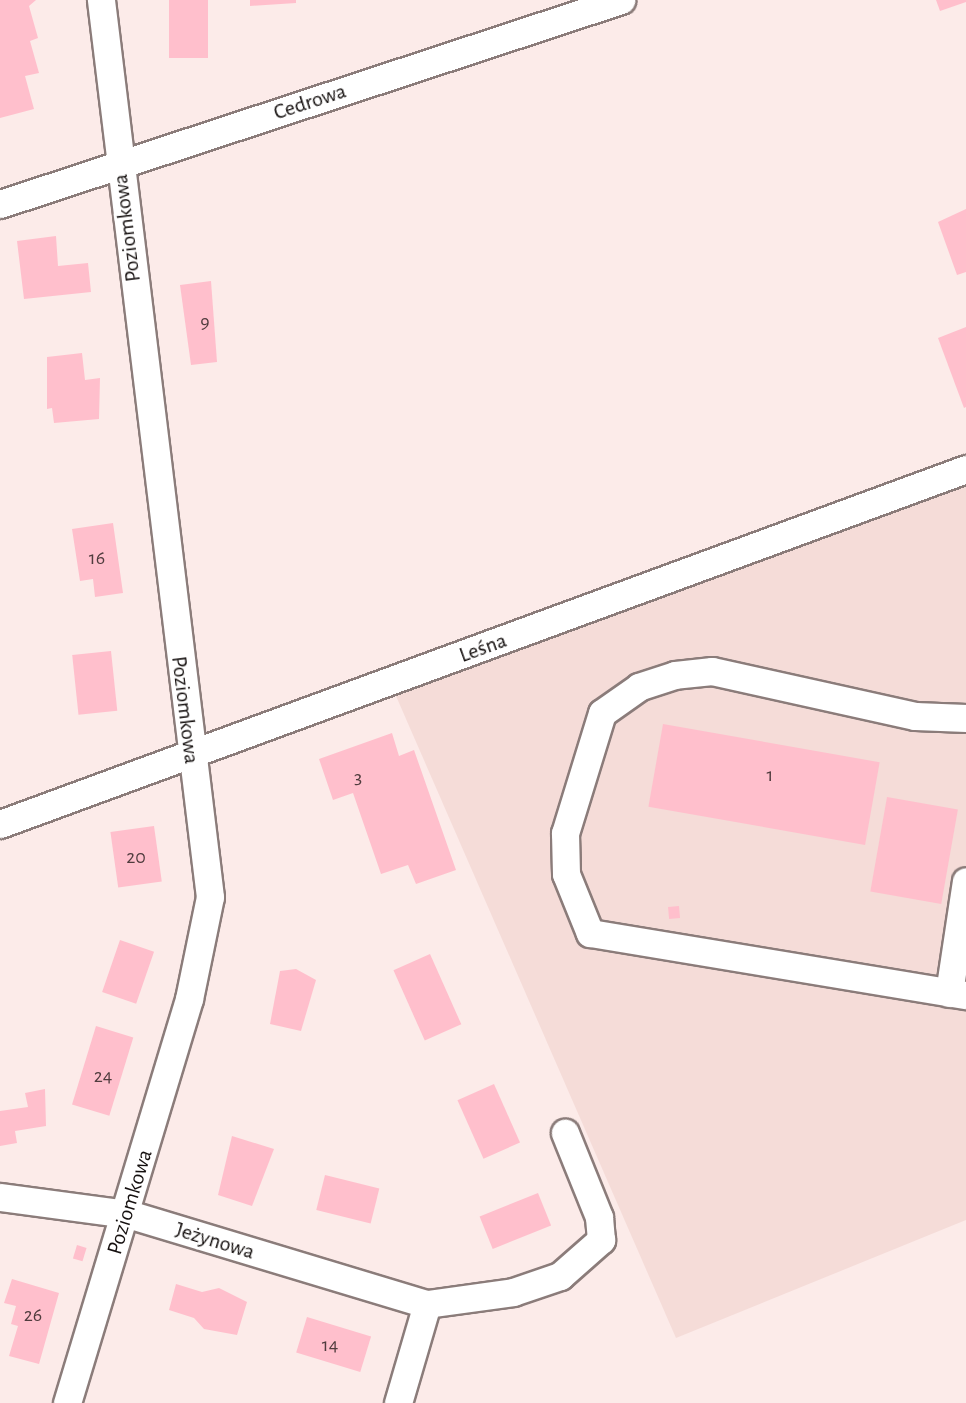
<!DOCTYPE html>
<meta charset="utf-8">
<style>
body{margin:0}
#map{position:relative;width:966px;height:1403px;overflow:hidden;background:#fcebe9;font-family:"Alegreya Sans",sans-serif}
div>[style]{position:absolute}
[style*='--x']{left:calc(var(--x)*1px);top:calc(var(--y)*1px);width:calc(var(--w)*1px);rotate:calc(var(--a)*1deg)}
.built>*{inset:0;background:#f5dcd8}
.building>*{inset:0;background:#ffbfcc;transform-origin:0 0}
.roads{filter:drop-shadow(2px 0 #8b7c7a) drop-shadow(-2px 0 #8b7c7a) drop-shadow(0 2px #8b7c7a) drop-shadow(0 -2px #8b7c7a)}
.minor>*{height:27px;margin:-13.5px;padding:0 13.5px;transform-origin:13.5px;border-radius:13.5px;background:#fff}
span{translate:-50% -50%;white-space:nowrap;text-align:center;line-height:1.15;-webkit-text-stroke:5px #fff;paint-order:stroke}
.number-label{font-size:20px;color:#503c3e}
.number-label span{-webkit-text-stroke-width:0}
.street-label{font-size:22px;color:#15100f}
</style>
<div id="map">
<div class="built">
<div style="clip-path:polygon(966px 486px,966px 1220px,676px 1338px,396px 696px)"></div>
</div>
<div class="building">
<div style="clip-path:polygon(0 0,36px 0,29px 6px,38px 38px,30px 41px,39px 73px,25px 76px,34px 109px,0 118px)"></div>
<div style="left:169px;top:0;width:39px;height:58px"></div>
<div style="clip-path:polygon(250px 0,296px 0,296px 3px,250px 6px)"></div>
<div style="clip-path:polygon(936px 0,966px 0,966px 2px,940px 11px)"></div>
<div style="clip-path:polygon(966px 209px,966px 272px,957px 275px,938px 222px)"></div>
<div style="clip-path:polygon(56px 236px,58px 266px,88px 263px,91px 292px,24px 299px,17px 241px)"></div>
<div style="clip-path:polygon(211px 281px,217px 362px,191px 365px,180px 285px)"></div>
<div style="clip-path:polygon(966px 327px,966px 407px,964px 408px,938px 338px)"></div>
<div style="clip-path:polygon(82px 353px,85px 380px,100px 378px,99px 419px,54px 423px,52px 408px,47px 409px,47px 357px)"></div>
<div style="clip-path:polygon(113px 523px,123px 593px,95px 597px,93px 579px,80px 581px,72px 529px)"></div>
<div style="left:111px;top:651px;width:60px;height:39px;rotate:84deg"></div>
<div style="left:663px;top:724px;width:220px;height:84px;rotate:10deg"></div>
<div style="clip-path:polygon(392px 733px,399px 756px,414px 750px,456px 870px,416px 884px,408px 865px,381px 874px,353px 793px,333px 800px,319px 759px)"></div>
<div style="left:887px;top:797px;width:72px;height:96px;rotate:10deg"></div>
<div style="left:154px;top:826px;width:56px;height:44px;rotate:82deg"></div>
<div style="left:679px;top:906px;width:12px;height:11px;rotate:85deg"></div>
<div style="left:120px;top:940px;width:36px;height:55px;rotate:19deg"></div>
<div style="left:430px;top:954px;width:77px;height:40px;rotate:66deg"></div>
<div style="clip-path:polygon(296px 969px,316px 980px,301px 1031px,270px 1024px,280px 971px)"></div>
<div style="left:96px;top:1026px;width:39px;height:82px;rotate:17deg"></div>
<div style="left:494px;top:1084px;width:64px;height:40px;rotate:66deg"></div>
<div style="clip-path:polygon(45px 1089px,46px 1126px,15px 1131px,17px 1143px,0 1146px,0 1111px,28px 1107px,25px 1093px)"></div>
<div style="clip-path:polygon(232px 1136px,274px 1149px,252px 1206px,218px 1195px)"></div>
<div style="left:325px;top:1175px;width:56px;height:36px;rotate:14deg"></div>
<div style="left:538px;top:1193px;width:35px;height:63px;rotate:68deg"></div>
<div style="left:77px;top:1245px;width:10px;height:14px;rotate:17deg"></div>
<div style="clip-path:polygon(12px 1279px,59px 1293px,39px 1364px,9px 1356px,18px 1326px,11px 1324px,16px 1306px,4px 1303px)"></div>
<div style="clip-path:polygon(176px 1284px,202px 1292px,219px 1288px,247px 1302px,237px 1335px,204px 1329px,194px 1318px,169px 1310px)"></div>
<div style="left:307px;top:1317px;width:67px;height:37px;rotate:17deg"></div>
</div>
<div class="roads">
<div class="minor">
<div style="--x:0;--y:204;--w:654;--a:-18.19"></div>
<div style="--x:966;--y:718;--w:51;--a:-177.8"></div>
<div style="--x:915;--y:716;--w:208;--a:-167.5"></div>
<div style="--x:712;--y:671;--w:37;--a:174"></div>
<div style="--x:675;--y:675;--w:38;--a:162"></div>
<div style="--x:639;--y:687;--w:45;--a:144.9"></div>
<div style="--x:602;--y:713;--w:126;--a:107.1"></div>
<div style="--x:565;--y:833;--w:41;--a:88.6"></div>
<div style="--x:566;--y:874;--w:64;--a:67.9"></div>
<div style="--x:590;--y:933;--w:381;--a:9.4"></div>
<div style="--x:0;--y:824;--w:1029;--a:-20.18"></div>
<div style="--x:949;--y:993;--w:113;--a:-81.4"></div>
<div style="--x:0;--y:1197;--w:129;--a:7.6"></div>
<div style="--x:128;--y:1214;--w:312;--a:16.8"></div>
<div style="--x:427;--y:1304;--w:87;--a:-7.9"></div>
<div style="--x:513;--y:1292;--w:50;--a:-18.8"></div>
<div style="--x:560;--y:1276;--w:55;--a:-41.3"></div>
<div style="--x:601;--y:1240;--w:23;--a:-95"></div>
<div style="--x:599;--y:1217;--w:91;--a:-112"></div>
<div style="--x:67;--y:1403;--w:422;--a:-73.2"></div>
<div style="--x:189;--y:999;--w:104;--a:-78.4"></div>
<div style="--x:210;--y:897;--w:904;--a:-96.93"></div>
<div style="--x:398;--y:1403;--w:103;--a:-73.7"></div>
</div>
</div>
<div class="number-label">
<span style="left:205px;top:322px">9</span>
<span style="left:97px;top:558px">16</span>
<span style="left:770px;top:775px">1</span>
<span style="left:358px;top:777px">3</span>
<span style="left:136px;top:857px">20</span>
<span style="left:103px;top:1076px">24</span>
<span style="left:33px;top:1315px">26</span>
<span style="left:330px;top:1345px">14</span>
</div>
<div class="street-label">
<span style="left:310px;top:102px;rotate:-18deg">Cedrowa</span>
<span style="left:127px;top:228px;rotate:-97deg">Poziomkowa</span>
<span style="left:483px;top:648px;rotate:-20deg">Leśna</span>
<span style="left:185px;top:710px;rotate:83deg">Poziomkowa</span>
<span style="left:130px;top:1202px;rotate:-73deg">Poziomkowa</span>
<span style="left:215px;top:1241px;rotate:17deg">Jeżynowa</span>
</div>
</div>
